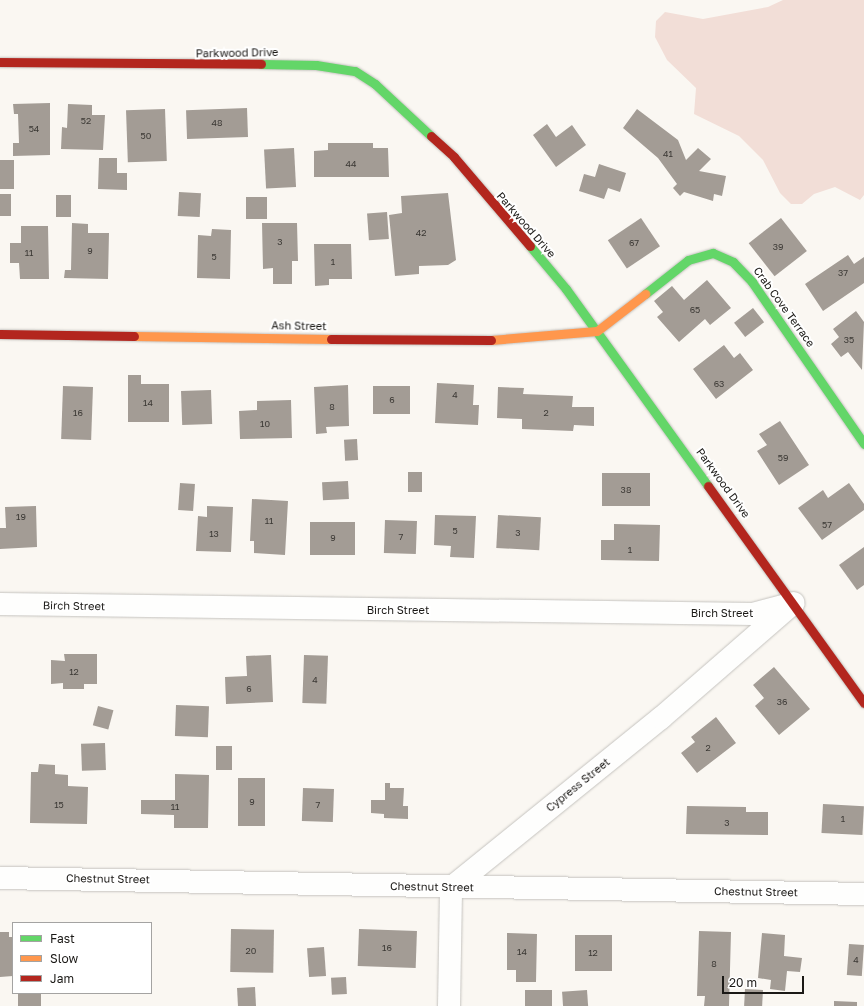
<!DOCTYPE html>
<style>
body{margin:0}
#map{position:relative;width:864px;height:1006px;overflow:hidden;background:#faf7f2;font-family:"Golos Text",sans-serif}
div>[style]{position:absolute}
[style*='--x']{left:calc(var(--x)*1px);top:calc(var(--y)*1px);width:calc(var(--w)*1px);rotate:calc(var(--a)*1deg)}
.green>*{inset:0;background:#f2ded7}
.building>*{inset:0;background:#a39c95;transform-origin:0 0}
.roads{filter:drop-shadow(0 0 1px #c5c3bf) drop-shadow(0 0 1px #c5c3bf)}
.street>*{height:22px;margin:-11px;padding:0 11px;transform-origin:11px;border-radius:11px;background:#fefefd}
.fast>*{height:9px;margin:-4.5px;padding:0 4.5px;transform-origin:4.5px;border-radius:4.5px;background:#63d668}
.slow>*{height:9px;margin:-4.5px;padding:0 4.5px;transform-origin:4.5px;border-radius:4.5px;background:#ff974d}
.jam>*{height:9px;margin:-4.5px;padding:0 4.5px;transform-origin:4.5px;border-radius:4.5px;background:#b3261e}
span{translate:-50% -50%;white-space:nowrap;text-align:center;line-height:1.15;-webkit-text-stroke:4px #fff;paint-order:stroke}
.number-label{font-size:9px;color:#3d3a36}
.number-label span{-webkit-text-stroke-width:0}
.street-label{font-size:11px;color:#1b1916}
.legend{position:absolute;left:12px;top:922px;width:140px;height:72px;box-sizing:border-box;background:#fff;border:1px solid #a4a3a2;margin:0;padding:5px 7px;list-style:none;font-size:12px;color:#1b1916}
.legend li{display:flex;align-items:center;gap:8px;height:20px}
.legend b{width:20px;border:1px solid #a4a3a2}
.scale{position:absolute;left:722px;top:976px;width:82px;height:18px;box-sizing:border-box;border:2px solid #1b1916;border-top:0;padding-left:5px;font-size:12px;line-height:14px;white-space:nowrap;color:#1b1916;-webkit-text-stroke:3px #fff;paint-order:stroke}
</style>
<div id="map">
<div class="green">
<i style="clip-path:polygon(783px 0,864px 0,864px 195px,860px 200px,835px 187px,814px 194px,802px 204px,791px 204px,780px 193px,763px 160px,739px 136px,694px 114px,696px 88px,667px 60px,655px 37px,656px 21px,665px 12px,703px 19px,768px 7px)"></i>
</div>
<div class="building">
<i style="clip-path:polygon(50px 103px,50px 155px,13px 156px,13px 143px,19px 143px,18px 114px,14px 114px,13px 104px)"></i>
<i style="clip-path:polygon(68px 104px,92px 105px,92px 115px,105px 115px,103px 150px,61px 149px,62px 127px,67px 128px)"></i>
<i style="left:247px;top:108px;width:29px;height:61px;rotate:88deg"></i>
<i style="left:165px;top:109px;width:52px;height:39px;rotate:88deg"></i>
<i style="clip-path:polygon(637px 109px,678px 140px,686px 160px,698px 148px,711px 159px,699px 171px,726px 176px,722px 196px,714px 194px,713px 201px,684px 192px,680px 196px,673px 188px,677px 184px,658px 158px,623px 128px)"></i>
<i style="clip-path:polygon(547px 124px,556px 137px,572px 125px,586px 145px,556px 167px,533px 135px)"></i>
<i style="clip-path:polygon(328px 143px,373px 143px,373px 148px,388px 148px,389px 177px,314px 177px,314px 151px,328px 150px)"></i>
<i style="left:294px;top:148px;width:39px;height:30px;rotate:87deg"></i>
<i style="clip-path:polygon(99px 158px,117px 158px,117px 173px,127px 173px,127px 190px,98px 189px)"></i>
<i style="left:0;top:160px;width:14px;height:29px"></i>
<i style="clip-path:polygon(599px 164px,626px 173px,620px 192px,608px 188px,604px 199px,579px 191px,584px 174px,595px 177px)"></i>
<i style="left:179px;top:192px;width:22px;height:24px;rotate:3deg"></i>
<i style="clip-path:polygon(448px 193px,456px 260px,448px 265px,419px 266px,419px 274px,395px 276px,389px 215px,402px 213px,401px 196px)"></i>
<i style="left:0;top:194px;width:11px;height:22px"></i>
<i style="left:56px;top:195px;width:15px;height:22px"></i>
<i style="left:246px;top:197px;width:21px;height:22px"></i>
<i style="left:387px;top:212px;width:27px;height:20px;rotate:86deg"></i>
<i style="left:641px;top:218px;width:34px;height:40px;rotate:56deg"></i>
<i style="left:781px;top:218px;width:42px;height:41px;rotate:52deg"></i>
<i style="clip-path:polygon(72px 223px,88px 224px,88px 233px,109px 233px,108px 279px,64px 278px,65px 270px,71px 270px)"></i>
<i style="clip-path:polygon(262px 223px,297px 223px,298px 261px,292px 261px,292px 284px,273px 284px,273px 268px,263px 269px)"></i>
<i style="clip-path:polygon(21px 226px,48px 226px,49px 279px,20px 279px,19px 263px,10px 263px,10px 243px,21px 243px)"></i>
<i style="clip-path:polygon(212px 229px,231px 230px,230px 279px,197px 278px,198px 235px,211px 236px)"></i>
<i style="clip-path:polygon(314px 244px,351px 244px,352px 279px,329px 279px,329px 285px,315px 286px)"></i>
<i style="clip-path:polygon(848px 255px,854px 264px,864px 257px,864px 283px,823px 311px,805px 284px)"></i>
<i style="clip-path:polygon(707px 280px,731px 308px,710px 325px,705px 319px,679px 342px,657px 317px,663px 312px,654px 301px,672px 286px,684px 300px)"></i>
<i style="left:753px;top:308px;width:18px;height:24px;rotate:52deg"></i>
<i style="clip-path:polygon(856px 311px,864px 322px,862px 370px,848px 352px,841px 357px,831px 344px,839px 337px,833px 329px)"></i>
<i style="clip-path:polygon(724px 345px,734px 358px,740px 353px,753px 370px,716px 399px,693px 369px)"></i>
<i style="clip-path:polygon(128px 375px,141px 375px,141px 384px,169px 384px,169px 422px,128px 422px)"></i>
<i style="clip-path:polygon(437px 383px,474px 385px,473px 405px,479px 405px,478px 425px,435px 423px)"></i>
<i style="clip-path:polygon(348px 385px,349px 426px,326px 427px,327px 433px,316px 434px,314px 387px)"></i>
<i style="left:63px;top:386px;width:30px;height:53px;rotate:2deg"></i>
<i style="left:373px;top:386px;width:37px;height:28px"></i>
<i style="clip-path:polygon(498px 387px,524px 388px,523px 394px,573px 396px,572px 407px,594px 407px,594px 426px,574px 425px,573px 431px,522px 429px,522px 419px,497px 418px)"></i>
<i style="left:211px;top:390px;width:34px;height:30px;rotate:88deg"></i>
<i style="clip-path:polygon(291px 400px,292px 438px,240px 439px,239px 411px,257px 410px,257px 401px)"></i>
<i style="clip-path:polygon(780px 421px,809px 465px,779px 485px,757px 451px,767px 445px,759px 434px)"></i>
<i style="left:357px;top:439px;width:21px;height:13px;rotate:87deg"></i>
<i style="left:408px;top:472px;width:14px;height:20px"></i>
<i style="left:602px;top:473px;width:48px;height:33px"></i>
<i style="left:348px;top:481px;width:18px;height:26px;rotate:87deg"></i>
<i style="left:180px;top:483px;width:15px;height:27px;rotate:4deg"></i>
<i style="clip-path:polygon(849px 483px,864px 504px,864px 510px,822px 540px,798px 508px,823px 490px,828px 498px)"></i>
<i style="clip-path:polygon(252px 499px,288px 501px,285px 555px,254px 553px,254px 541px,250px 541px)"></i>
<i style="clip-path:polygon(36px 506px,37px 547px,0 549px,0 528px,6px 528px,5px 507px)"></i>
<i style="clip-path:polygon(207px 506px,233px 507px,231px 552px,196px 551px,198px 516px,207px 517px)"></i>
<i style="clip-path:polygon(435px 515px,476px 516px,474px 558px,450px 557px,451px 546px,434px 545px)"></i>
<i style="left:498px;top:515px;width:43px;height:33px;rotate:3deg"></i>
<i style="left:385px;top:520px;width:32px;height:33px;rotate:2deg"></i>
<i style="left:310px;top:522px;width:45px;height:33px"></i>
<i style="clip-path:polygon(614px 524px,660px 525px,659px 561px,601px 560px,601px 540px,614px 540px)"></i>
<i style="clip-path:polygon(864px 547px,864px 585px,857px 590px,839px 565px)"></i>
<i style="clip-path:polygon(64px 654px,97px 654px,97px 684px,84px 684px,84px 689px,63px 689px,63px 683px,51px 684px,51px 660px,65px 661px)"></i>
<i style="clip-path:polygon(271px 655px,273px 702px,226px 704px,225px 677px,247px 676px,246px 656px)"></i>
<i style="left:304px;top:655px;width:24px;height:48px;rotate:2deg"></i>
<i style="clip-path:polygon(774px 667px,810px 709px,779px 735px,755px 706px,764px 698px,753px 685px)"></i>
<i style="left:176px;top:705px;width:33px;height:31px;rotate:2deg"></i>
<i style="left:98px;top:706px;width:16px;height:20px;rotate:15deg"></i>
<i style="clip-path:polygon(716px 717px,736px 743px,697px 773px,681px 753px,695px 742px,691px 737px)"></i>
<i style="left:105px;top:743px;width:27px;height:24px;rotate:88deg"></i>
<i style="left:216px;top:746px;width:16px;height:24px"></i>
<i style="clip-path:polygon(39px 764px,55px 765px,55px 774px,68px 775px,68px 786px,88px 787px,87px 824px,30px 823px,31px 772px,38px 772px)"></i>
<i style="clip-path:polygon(175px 774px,209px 775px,208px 828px,174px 828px,174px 815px,141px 814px,141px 800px,175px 800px)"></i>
<i style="left:238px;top:778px;width:27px;height:48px"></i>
<i style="clip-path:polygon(385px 783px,390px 783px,390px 788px,404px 788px,403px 806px,408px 806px,408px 819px,384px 818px,384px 814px,371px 813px,371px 800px,385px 800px)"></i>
<i style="left:303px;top:788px;width:31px;height:33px;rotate:2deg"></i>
<i style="left:823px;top:804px;width:41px;height:29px;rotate:3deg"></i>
<i style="clip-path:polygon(687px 806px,746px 807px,746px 812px,768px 812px,768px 835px,686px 834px)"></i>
<i style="left:231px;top:929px;width:43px;height:43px;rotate:1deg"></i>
<i style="left:359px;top:929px;width:58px;height:37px;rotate:2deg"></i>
<i style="clip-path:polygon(699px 931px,731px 932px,729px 1006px,704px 1006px,705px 996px,697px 996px)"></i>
<i style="clip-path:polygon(0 932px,9px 932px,9px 937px,13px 937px,13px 976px,0 977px)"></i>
<i style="clip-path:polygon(507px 933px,537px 934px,536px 982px,516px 982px,516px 970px,507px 970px)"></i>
<i style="clip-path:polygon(762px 933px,785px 935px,784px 956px,802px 958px,800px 972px,787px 971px,785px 991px,770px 989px,771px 980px,758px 978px)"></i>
<i style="left:575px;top:935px;width:37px;height:36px"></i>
<i style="left:849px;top:944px;width:15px;height:31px;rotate:4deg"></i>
<i style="left:324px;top:947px;width:29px;height:17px;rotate:86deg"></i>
<i style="left:346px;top:977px;width:17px;height:15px;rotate:87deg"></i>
<i style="left:255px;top:987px;width:19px;height:18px;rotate:87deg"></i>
<i style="left:745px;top:989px;width:18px;height:17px;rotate:3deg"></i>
<i style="left:525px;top:990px;width:27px;height:16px"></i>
<i style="left:587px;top:990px;width:16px;height:25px;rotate:86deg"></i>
<i style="left:18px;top:993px;width:23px;height:13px"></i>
<i style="clip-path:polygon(834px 1001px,857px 1002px,857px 1006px,834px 1006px)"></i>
</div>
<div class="roads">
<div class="street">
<i style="--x:0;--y:604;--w:753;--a:0.76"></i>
<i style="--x:753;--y:614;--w:42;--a:-15"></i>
<i style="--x:0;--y:878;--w:864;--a:1.06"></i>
<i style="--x:449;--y:1006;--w:118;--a:-89"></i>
<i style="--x:451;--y:888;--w:270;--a:-39"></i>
<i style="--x:661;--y:718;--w:171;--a:-41"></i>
</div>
<div class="fast">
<i style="--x:261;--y:64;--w:55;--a:1"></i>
<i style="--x:316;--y:65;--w:39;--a:9"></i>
<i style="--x:355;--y:71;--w:24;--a:33"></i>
<i style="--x:375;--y:84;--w:76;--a:42.9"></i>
<i style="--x:530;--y:246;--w:56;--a:50.1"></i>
<i style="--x:566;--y:289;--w:243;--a:54.2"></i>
<i style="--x:645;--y:294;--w:55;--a:-38.3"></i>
<i style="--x:688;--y:260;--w:26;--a:-16"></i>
<i style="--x:713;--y:253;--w:22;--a:24"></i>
<i style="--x:733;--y:262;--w:28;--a:46"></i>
<i style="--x:752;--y:282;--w:197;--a:55.3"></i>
</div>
<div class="slow">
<i style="--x:134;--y:336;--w:197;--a:0.9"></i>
<i style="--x:491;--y:340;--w:106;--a:-4.9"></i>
<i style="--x:597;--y:331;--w:61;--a:-37.6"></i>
</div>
<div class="jam">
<i style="--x:0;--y:62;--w:261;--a:0.4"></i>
<i style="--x:431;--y:136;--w:31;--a:42"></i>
<i style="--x:454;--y:157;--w:117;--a:49.5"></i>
<i style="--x:0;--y:334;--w:134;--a:0.9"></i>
<i style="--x:331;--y:339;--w:160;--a:0.4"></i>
<i style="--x:708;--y:486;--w:267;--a:54.3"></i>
</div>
</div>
<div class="number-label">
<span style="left:86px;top:121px">52</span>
<span style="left:217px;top:123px">48</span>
<span style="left:34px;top:129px">54</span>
<span style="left:146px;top:136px">50</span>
<span style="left:668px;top:154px">41</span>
<span style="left:351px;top:164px">44</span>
<span style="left:421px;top:233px">42</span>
<span style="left:280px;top:242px">3</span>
<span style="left:634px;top:243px">67</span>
<span style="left:778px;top:247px">39</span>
<span style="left:90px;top:251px">9</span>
<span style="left:29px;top:253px">11</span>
<span style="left:214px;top:257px">5</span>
<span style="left:333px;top:262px">1</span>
<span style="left:843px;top:273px">37</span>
<span style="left:695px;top:310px">65</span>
<span style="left:849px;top:340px">35</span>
<span style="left:719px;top:384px">63</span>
<span style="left:455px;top:395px">4</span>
<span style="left:392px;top:400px">6</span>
<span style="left:148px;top:403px">14</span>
<span style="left:332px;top:407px">8</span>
<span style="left:78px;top:413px">16</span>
<span style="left:546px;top:413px">2</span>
<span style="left:265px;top:424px">10</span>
<span style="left:783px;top:458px">59</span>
<span style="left:626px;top:490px">38</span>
<span style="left:21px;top:517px">19</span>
<span style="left:269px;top:521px">11</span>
<span style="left:827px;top:525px">57</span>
<span style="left:455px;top:531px">5</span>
<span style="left:518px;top:533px">3</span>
<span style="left:214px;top:534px">13</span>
<span style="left:401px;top:537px">7</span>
<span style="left:333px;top:538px">9</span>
<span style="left:630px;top:550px">1</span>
<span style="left:74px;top:672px">12</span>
<span style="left:315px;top:680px">4</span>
<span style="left:249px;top:689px">6</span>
<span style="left:782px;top:702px">36</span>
<span style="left:708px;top:748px">2</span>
<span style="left:252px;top:802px">9</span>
<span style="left:59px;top:805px">15</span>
<span style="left:318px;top:805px">7</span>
<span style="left:175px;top:807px">11</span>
<span style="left:843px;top:819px">1</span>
<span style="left:727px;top:823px">3</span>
<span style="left:387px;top:948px">16</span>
<span style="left:251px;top:951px">20</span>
<span style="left:522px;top:952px">14</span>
<span style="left:593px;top:953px">12</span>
<span style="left:856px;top:960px">4</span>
<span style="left:714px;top:964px">8</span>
</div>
<div class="street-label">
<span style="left:237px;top:53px;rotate:-1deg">Parkwood Drive</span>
<span style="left:526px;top:225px;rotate:49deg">Parkwood Drive</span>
<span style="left:784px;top:307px;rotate:54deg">Crab Cove Terrace</span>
<span style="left:299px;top:326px;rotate:1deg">Ash Street</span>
<span style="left:723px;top:483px;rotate:54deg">Parkwood Drive</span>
<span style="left:74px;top:606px;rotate:1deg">Birch Street</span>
<span style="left:398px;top:610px">Birch Street</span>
<span style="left:722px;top:613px">Birch Street</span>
<span style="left:578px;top:785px;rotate:-39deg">Cypress Street</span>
<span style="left:108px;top:879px;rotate:1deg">Chestnut Street</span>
<span style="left:432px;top:887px;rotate:1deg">Chestnut Street</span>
<span style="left:756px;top:892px;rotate:1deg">Chestnut Street</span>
</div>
<ul class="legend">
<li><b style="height:5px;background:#63d668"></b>Fast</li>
<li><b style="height:5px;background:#ff974d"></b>Slow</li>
<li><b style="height:5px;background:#b3261e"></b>Jam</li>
</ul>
<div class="scale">20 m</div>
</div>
